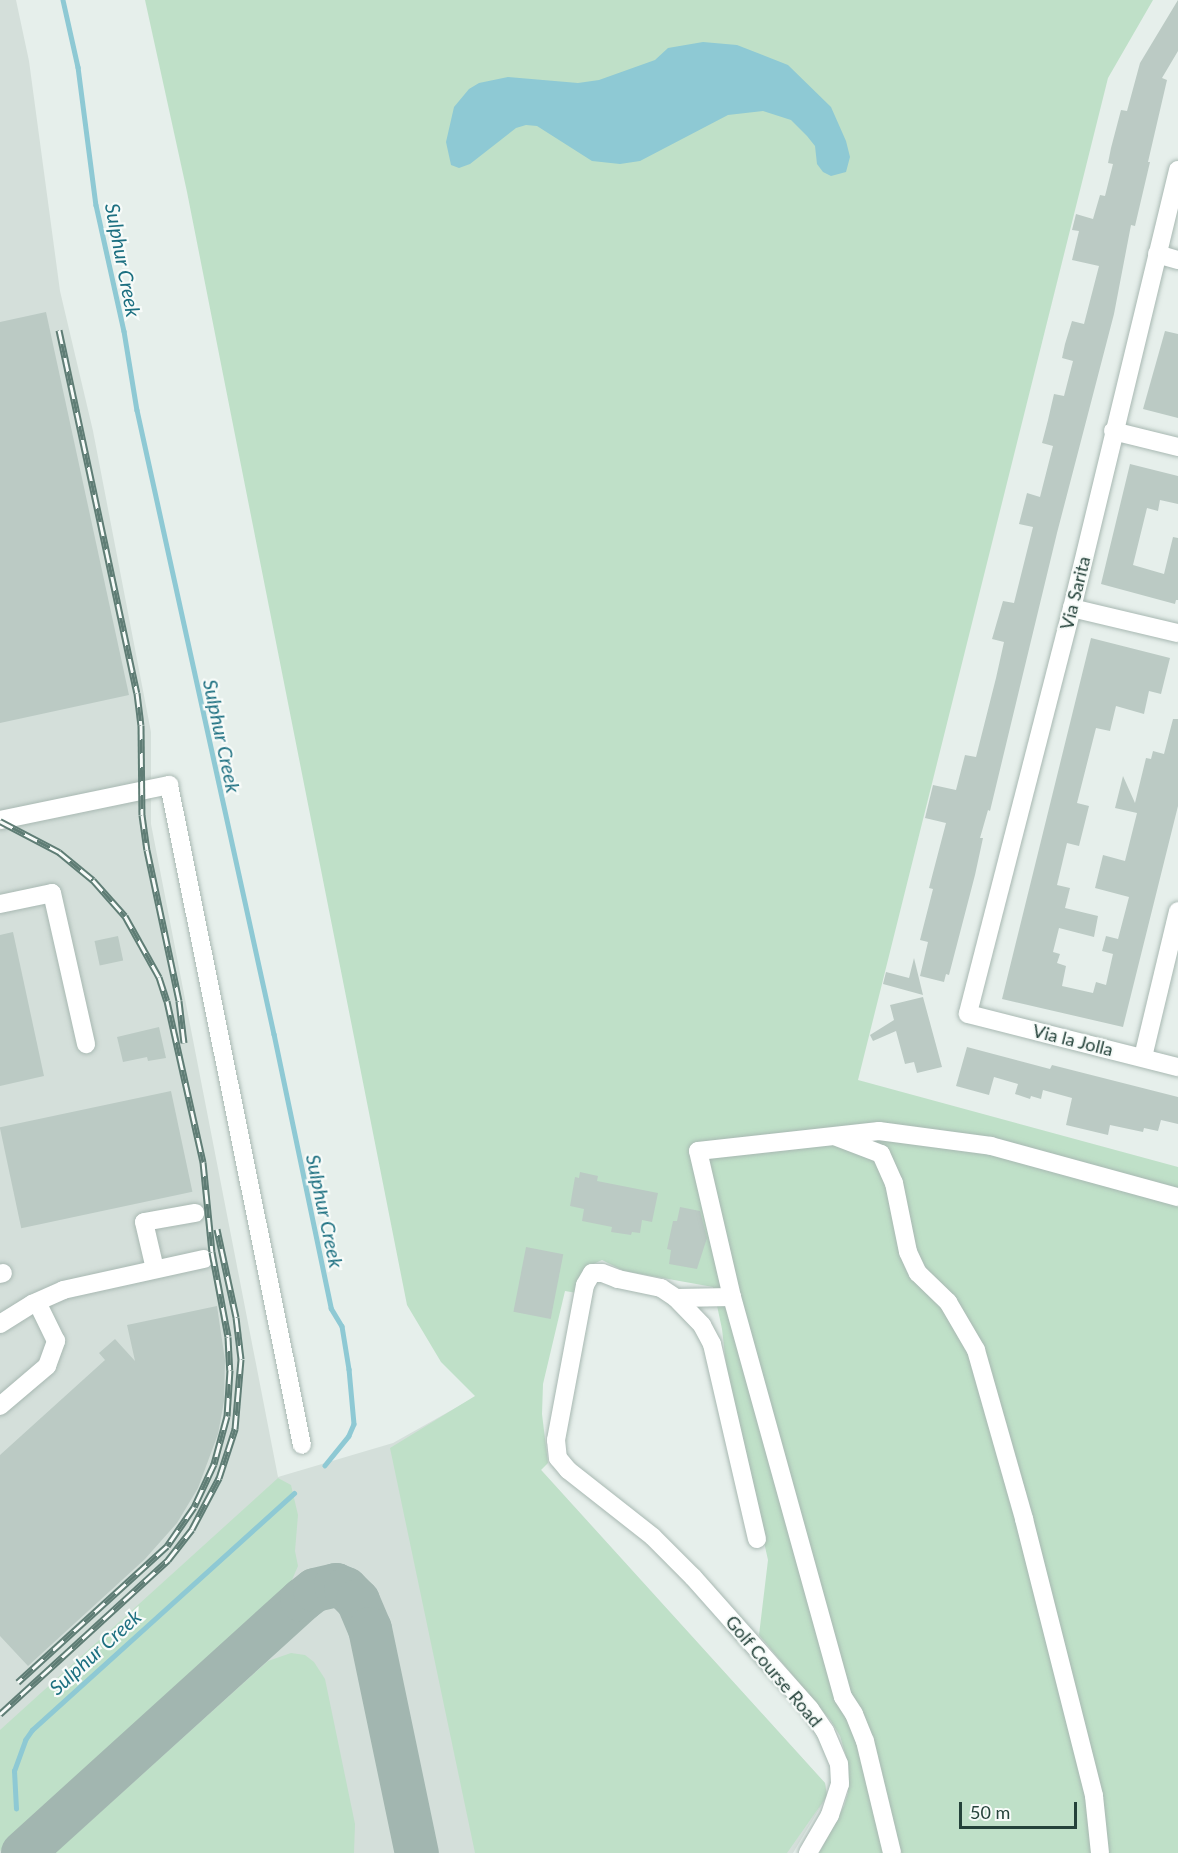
<!DOCTYPE html>
<style>
body{margin:0}
#map{position:relative;width:1178px;height:1853px;overflow:hidden;background:#e6efeb;font-family:Lato,sans-serif}
div>[style]{position:absolute}
[style*='--x']{left:calc(var(--x)*1px);top:calc(var(--y)*1px);width:calc(var(--w)*1px);rotate:calc(var(--a)*1deg)}
.built>*{inset:0;background:#d4dfda}
.green>*{inset:0;background:#bfe0c8}
.water>*{inset:0;background:#8ec9d4}
.stream>*{height:4.5px;margin:-2.25px;padding:0 2.25px;transform-origin:2.25px;border-radius:2.25px;background:#8ec9d4}
.taxiway>*{height:44px;margin:-22px;padding:0 22px;transform-origin:22px;border-radius:22px;background:#a2b6b0}
.building>*{inset:0;background:#bbcac4;transform-origin:0 0}
.roads{filter:drop-shadow(0 0 2px #a8b8b2) drop-shadow(0 0 2px #a8b8b2)}
.minor>*{height:18px;margin:-9px;padding:0 9px;transform-origin:9px;border-radius:9px;background:#fff}
.rail>*{height:7px;margin-top:-3.5px;transform-origin:0;background:repeating-linear-gradient(90deg,#f7fbf9 0 14px,#5f7d75 0 28px);box-sizing:border-box;border-block:2px solid #5f7d75}
span{translate:-50% -50%;white-space:nowrap;text-align:center;line-height:1.15;-webkit-text-stroke:4.5px #f7fbf9;paint-order:stroke}
.street-label{font-size:18px;color:#24423a}
.water-label{font-size:20px;color:#1c6f80;font-style:italic}
.scale{position:absolute;left:959px;top:1802px;width:118px;height:27px;box-sizing:border-box;border:3px solid #24423a;border-top:0;padding-left:8px;font-size:18px;line-height:21px;white-space:nowrap;color:#24423a;-webkit-text-stroke:4px #f7fbf9;paint-order:stroke}
</style>
<div id="map">
<div class="built">
<i style="clip-path:polygon(0 0,16px 0,29px 61px,60px 291px,93px 431px,151px 732px,151px 824px,278px 1477px,393px 1443px,475px 1397px,825px 1783px,827px 1796px,793px 1853px,0 1853px)"></i>
</div>
<div class="green">
<i style="clip-path:polygon(145px 0,1153px 0,1108px 78px,858px 1080px,1178px 1167px,1178px 1853px,819px 1853px,844px 1806px,848px 1793px,849px 1766px,840px 1736px,831px 1721px,759px 1635px,768px 1560px,728px 1382px,722px 1329px,713px 1287px,624px 1271px,602px 1260px,587px 1267px,577px 1293px,565px 1291px,543px 1384px,542px 1414px,548px 1463px,541px 1470px,825px 1783px,827px 1796px,787px 1853px,475px 1853px,390px 1448px,475px 1396px,441px 1362px,407px 1305px,187px 192px)"></i>
<i style="clip-path:polygon(278px 1478px,291px 1485px,298px 1515px,295px 1551px,298px 1566px,286px 1594px,0 1851px,0 1730px)"></i>
<i style="clip-path:polygon(291px 1653px,305px 1655px,314px 1662px,325px 1679px,355px 1824px,354px 1853px,55px 1853px,268px 1661px)"></i>
</div>
<div class="water">
<i style="clip-path:polygon(703px 42px,737px 45px,788px 65px,831px 107px,846px 141px,850px 157px,846px 172px,831px 176px,823px 172px,817px 164px,815px 146px,807px 136px,791px 120px,763px 111px,728px 115px,640px 161px,620px 164px,592px 161px,537px 126px,526px 125px,516px 128px,470px 164px,459px 168px,451px 165px,446px 142px,454px 107px,469px 89px,479px 83px,508px 77px,578px 83px,599px 80px,655px 60px,668px 48px)"></i>
</div>
<div class="stream">
<i style="--x:63;--y:0;--w:69;--a:77.4"></i>
<i style="--x:78;--y:67;--w:139;--a:82.6"></i>
<i style="--x:96;--y:205;--w:129;--a:77.5"></i>
<i style="--x:124;--y:331;--w:80;--a:80.7"></i>
<i style="--x:137;--y:410;--w:639;--a:77.62"></i>
<i style="--x:274;--y:1034;--w:280;--a:78.2"></i>
<i style="--x:331;--y:1308;--w:21;--a:59"></i>
<i style="--x:342;--y:1326;--w:44;--a:80.8"></i>
<i style="--x:349;--y:1369;--w:55;--a:84.8"></i>
<i style="--x:354;--y:1424;--w:13;--a:113"></i>
<i style="--x:349;--y:1436;--w:38;--a:129"></i>
<i style="--x:16;--y:1809;--w:38;--a:-93"></i>
<i style="--x:14;--y:1771;--w:33;--a:-70"></i>
<i style="--x:25;--y:1740;--w:12;--a:-55"></i>
<i style="--x:32;--y:1730;--w:353;--a:-42.1"></i>
</div>
<div class="taxiway">
<i style="--x:23;--y:1853;--w:377;--a:-42.2"></i>
<i style="--x:302;--y:1600;--w:16;--a:-38"></i>
<i style="--x:315;--y:1590;--w:22;--a:-13"></i>
<i style="--x:336;--y:1585;--w:11;--a:22"></i>
<i style="--x:346;--y:1589;--w:17;--a:45"></i>
<i style="--x:358;--y:1601;--w:30;--a:67"></i>
<i style="--x:370;--y:1629;--w:229;--a:78.2"></i>
</div>
<div class="building">
<i style="clip-path:polygon(1178px 0,1178px 51px,1162px 78px,1167px 80px,1148px 162px,1150px 162px,1135px 226px,1131px 225px,1114px 314px,1057px 533px,990px 811px,988px 810px,980px 838px,983px 838px,975px 875px,949px 975px,946px 974px,944px 982px,920px 976px,928px 942px,920px 940px,933px 889px,929px 888px,946px 823px,925px 818px,933px 785px,956px 790px,965px 755px,976px 757px,996px 678px,1004px 642px,992px 639px,1003px 601px,1014px 603px,1033px 527px,1019px 524px,1027px 493px,1040px 497px,1053px 446px,1042px 443px,1048px 420px,1054px 394px,1064px 396px,1073px 361px,1062px 358px,1065px 344px,1072px 321px,1084px 324px,1099px 266px,1072px 260px,1079px 231px,1072px 230px,1076px 214px,1093px 219px,1100px 195px,1105px 196px,1113px 164px,1108px 163px,1111px 148px,1121px 110px,1127px 111px,1140px 63px)"></i>
<i style="clip-path:polygon(46px 312px,129px 695px,0 723px,0 322px)"></i>
<i style="clip-path:polygon(1165px 331px,1178px 334px,1178px 418px,1143px 409px)"></i>
<i style="clip-path:polygon(1130px 464px,1178px 476px,1178px 504px,1160px 500px,1158px 511px,1147px 508px,1133px 565px,1164px 574px,1173px 537px,1178px 538px,1178px 600px,1176px 600px,1175px 604px,1101px 584px)"></i>
<i style="clip-path:polygon(1091px 638px,1170px 658px,1161px 694px,1149px 691px,1144px 714px,1116px 706px,1110px 731px,1096px 728px,1077px 803px,1089px 806px,1079px 846px,1067px 843px,1057px 885px,1070px 888px,1065px 908px,1098px 916px,1094px 937px,1059px 928px,1053px 952px,1060px 954px,1057px 963px,1066px 966px,1062px 986px,1093px 993px,1096px 982px,1106px 985px,1113px 954px,1102px 951px,1106px 936px,1118px 939px,1129px 897px,1095px 888px,1103px 855px,1125px 861px,1137px 813px,1115px 808px,1123px 776px,1135px 803px,1146px 758px,1151px 759px,1153px 751px,1164px 754px,1173px 719px,1178px 719px,1178px 806px,1123px 1027px,1002px 999px)"></i>
<i style="clip-path:polygon(13px 932px,44px 1076px,0 1086px,0 935px)"></i>
<i style="left:118px;top:936px;width:25px;height:24px;rotate:78deg"></i>
<i style="clip-path:polygon(914px 958px,923px 995px,883px 984px,886px 972px,909px 978px)"></i>
<i style="clip-path:polygon(923px 997px,942px 1067px,917px 1073px,914px 1062px,905px 1064px,896px 1031px,873px 1041px,870px 1035px,894px 1020px,890px 1005px)"></i>
<i style="clip-path:polygon(159px 1027px,166px 1058px,148px 1061px,147px 1057px,123px 1062px,117px 1037px)"></i>
<i style="clip-path:polygon(967px 1047px,1050px 1069px,1052px 1065px,1178px 1097px,1178px 1124px,1161px 1120px,1158px 1131px,1144px 1128px,1143px 1132px,1110px 1125px,1108px 1135px,1066px 1125px,1072px 1098px,1043px 1090px,1041px 1099px,1031px 1096px,1030px 1099px,1015px 1094px,1018px 1084px,994px 1077px,989px 1095px,956px 1086px)"></i>
<i style="left:171px;top:1091px;width:103px;height:175px;rotate:78deg"></i>
<i style="clip-path:polygon(580px 1172px,598px 1176px,597px 1181px,658px 1193px,652px 1222px,642px 1220px,640px 1233px,632px 1232px,631px 1235px,611px 1232px,612px 1227px,582px 1221px,584px 1209px,570px 1206px,575px 1177px,579px 1178px)"></i>
<i style="clip-path:polygon(680px 1207px,700px 1211px,707px 1238px,697px 1269px,669px 1264px,671px 1250px,667px 1249px,673px 1221px,677px 1221px)"></i>
<i style="left:526px;top:1247px;width:38px;height:66px;rotate:11deg"></i>
<i style="clip-path:polygon(217px 1306px,225px 1360px,224px 1401px,218px 1434px,198px 1488px,177px 1523px,145px 1559px,28px 1666px,0 1636px,0 1455px,105px 1360px,99px 1353px,115px 1339px,135px 1361px,127px 1325px)"></i>
</div>
<div class="roads">
<div class="minor">
<i style="--x:1178;--y:170;--w:451;--a:103.6"></i>
<i style="--x:1072;--y:608;--w:419;--a:104.4"></i>
<i style="--x:968;--y:1014;--w:217;--a:14.2"></i>
<i style="--x:1157;--y:254;--w:22;--a:16"></i>
<i style="--x:1113;--y:431;--w:67;--a:13.8"></i>
<i style="--x:1072;--y:608;--w:109;--a:13.3"></i>
<i style="--x:0;--y:820;--w:173;--a:-11.7"></i>
<i style="--x:169;--y:785;--w:673;--a:78.61"></i>
<i style="--x:0;--y:904;--w:53;--a:-11.9"></i>
<i style="--x:52;--y:893;--w:155;--a:77.3"></i>
<i style="--x:1143;--y:1057;--w:150;--a:-76.5"></i>
<i style="--x:837;--y:1137;--w:47;--a:21.1"></i>
<i style="--x:881;--y:1154;--w:32;--a:66"></i>
<i style="--x:894;--y:1183;--w:70;--a:78.5"></i>
<i style="--x:908;--y:1252;--w:23;--a:65"></i>
<i style="--x:918;--y:1273;--w:42;--a:44"></i>
<i style="--x:948;--y:1302;--w:56;--a:59.7"></i>
<i style="--x:976;--y:1350;--w:176;--a:74.1"></i>
<i style="--x:1024;--y:1519;--w:286;--a:75.8"></i>
<i style="--x:1094;--y:1796;--w:57;--a:84"></i>
<i style="--x:155;--y:1269;--w:48;--a:-103.2"></i>
<i style="--x:144;--y:1222;--w:52;--a:-10"></i>
<i style="--x:0;--y:1274;--w:3;--a:-18"></i>
<i style="--x:732;--y:1297;--w:415;--a:74.5"></i>
<i style="--x:843;--y:1697;--w:20;--a:57"></i>
<i style="--x:854;--y:1714;--w:29;--a:68"></i>
<i style="--x:865;--y:1741;--w:115;--a:76.4"></i>
<i style="--x:676;--y:1298;--w:56;--a:-1"></i>
<i style="--x:732;--y:1297;--w:150;--a:-103.1"></i>
<i style="--x:698;--y:1151;--w:182;--a:-6.3"></i>
<i style="--x:879;--y:1131;--w:113;--a:7.6"></i>
<i style="--x:991;--y:1146;--w:194;--a:15.3"></i>
<i style="--x:0;--y:1324;--w:38;--a:-32"></i>
<i style="--x:32;--y:1304;--w:34;--a:-24"></i>
<i style="--x:63;--y:1290;--w:144;--a:-12.4"></i>
<i style="--x:0;--y:1406;--w:62;--a:-40.4"></i>
<i style="--x:47;--y:1366;--w:27;--a:-70"></i>
<i style="--x:56;--y:1341;--w:43;--a:-116"></i>
<i style="--x:757;--y:1539;--w:200;--a:-103"></i>
<i style="--x:712;--y:1344;--w:21;--a:-118"></i>
<i style="--x:702;--y:1325;--w:37;--a:-134"></i>
<i style="--x:676;--y:1298;--w:18;--a:-146"></i>
<i style="--x:661;--y:1288;--w:44;--a:-168.2"></i>
<i style="--x:618;--y:1279;--w:17;--a:-159"></i>
<i style="--x:602;--y:1273;--w:10;--a:180"></i>
<i style="--x:592;--y:1273;--w:14;--a:120"></i>
<i style="--x:585;--y:1285;--w:158;--a:100.6"></i>
<i style="--x:556;--y:1440;--w:18;--a:84"></i>
<i style="--x:558;--y:1458;--w:16;--a:50"></i>
<i style="--x:568;--y:1470;--w:108;--a:38.2"></i>
<i style="--x:653;--y:1537;--w:57;--a:45"></i>
<i style="--x:693;--y:1577;--w:176;--a:48.4"></i>
<i style="--x:810;--y:1709;--w:27;--a:56"></i>
<i style="--x:825;--y:1731;--w:36;--a:67"></i>
<i style="--x:839;--y:1764;--w:20;--a:87"></i>
<i style="--x:840;--y:1784;--w:33;--a:108"></i>
<i style="--x:830;--y:1815;--w:44;--a:120.1"></i>
</div>
</div>
<div class="rail">
<i style="--x:59;--y:330;--w:371;--a:77.9"></i>
<i style="--x:137;--y:693;--w:32;--a:83"></i>
<i style="--x:141;--y:725;--w:90;--a:89.4"></i>
<i style="--x:142;--y:815;--w:35;--a:82"></i>
<i style="--x:147;--y:850;--w:154;--a:78"></i>
<i style="--x:179;--y:1001;--w:42;--a:83.2"></i>
<i style="--x:0;--y:821;--w:67;--a:27.7"></i>
<i style="--x:59;--y:852;--w:44;--a:39.5"></i>
<i style="--x:93;--y:880;--w:48;--a:48.4"></i>
<i style="--x:125;--y:916;--w:70;--a:60.9"></i>
<i style="--x:159;--y:977;--w:25;--a:72"></i>
<i style="--x:167;--y:1001;--w:165;--a:77.4"></i>
<i style="--x:203;--y:1162;--w:90;--a:84.3"></i>
<i style="--x:212;--y:1252;--w:86;--a:79.3"></i>
<i style="--x:228;--y:1337;--w:33;--a:87"></i>
<i style="--x:230;--y:1370;--w:46;--a:93.7"></i>
<i style="--x:227;--y:1416;--w:50;--a:105.2"></i>
<i style="--x:214;--y:1464;--w:47;--a:114.9"></i>
<i style="--x:194;--y:1507;--w:47;--a:124.7"></i>
<i style="--x:167;--y:1546;--w:202;--a:137.6"></i>
<i style="--x:0;--y:1714;--w:228;--a:-42.5"></i>
<i style="--x:168;--y:1560;--w:39;--a:-52"></i>
<i style="--x:192;--y:1529;--w:58;--a:-62.1"></i>
<i style="--x:219;--y:1478;--w:52;--a:-71.9"></i>
<i style="--x:235;--y:1429;--w:70;--a:-85.1"></i>
<i style="--x:241;--y:1359;--w:42;--a:-96.8"></i>
<i style="--x:236;--y:1317;--w:90;--a:-102.2"></i>
</div>
<div class="street-label">
<span style="left:1075px;top:593px;rotate:-76deg">Via Sarita</span>
<span style="left:1073px;top:1040px;rotate:14deg">Via la Jolla</span>
<span style="left:774px;top:1671px;rotate:50deg">Golf Course Road</span>
</div>
<div class="water-label">
<span style="left:123px;top:260px;rotate:79deg">Sulphur Creek</span>
<span style="left:222px;top:736px;rotate:78deg">Sulphur Creek</span>
<span style="left:325px;top:1211px;rotate:78deg">Sulphur Creek</span>
<span style="left:95px;top:1652px;rotate:-42deg">Sulphur Creek</span>
</div>
<div class="scale">50 m</div>
</div>
